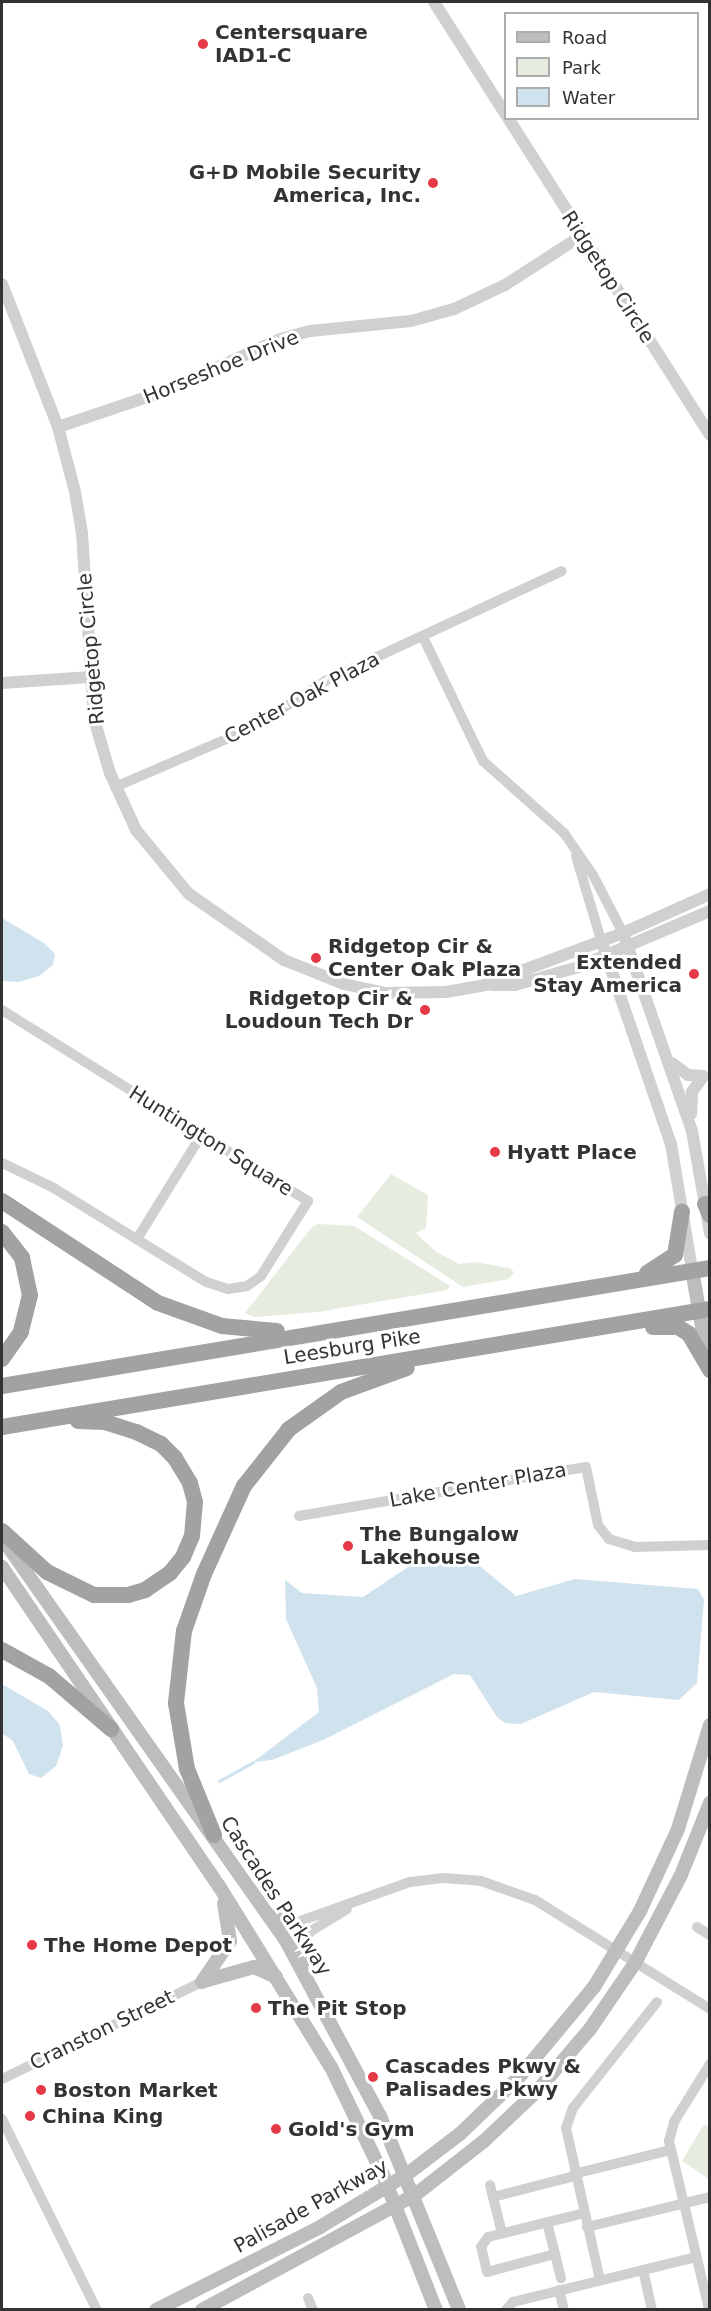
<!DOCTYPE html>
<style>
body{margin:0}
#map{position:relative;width:711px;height:2311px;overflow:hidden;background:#fff;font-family:"DejaVu Sans",sans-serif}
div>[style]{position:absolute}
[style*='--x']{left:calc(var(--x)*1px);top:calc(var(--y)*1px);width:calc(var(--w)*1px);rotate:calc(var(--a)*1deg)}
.green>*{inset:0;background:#e6ecdf}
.water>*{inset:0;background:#cfe2ee}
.stream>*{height:3px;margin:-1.5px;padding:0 1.5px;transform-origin:1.5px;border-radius:1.5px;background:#cfe2ee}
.minor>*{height:10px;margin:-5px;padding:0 5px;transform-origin:5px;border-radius:5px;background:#d0d0d0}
.tertiary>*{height:12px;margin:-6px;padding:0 6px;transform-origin:6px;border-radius:6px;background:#d0d0d0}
.secondary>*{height:14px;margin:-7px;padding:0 7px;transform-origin:7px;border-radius:7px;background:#bdbdbd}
.trunk>*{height:16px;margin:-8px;padding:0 8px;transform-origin:8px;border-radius:8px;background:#a2a2a2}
.dots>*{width:16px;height:16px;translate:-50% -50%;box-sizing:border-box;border:3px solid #fff;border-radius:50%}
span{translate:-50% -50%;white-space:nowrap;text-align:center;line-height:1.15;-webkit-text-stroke:6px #fff;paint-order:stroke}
.poi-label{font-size:20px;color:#333;font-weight:700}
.left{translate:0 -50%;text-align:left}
.right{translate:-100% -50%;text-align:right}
.street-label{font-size:20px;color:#333}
.frame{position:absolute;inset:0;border:3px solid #333;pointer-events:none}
.legend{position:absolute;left:504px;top:12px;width:195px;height:108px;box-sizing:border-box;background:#fff;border:2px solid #adadad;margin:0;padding:8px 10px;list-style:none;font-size:18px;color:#333}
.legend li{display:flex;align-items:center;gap:12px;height:30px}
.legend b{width:30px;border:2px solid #adadad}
</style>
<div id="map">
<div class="green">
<i style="clip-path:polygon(391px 1174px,428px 1195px,426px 1228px,416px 1233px,435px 1251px,459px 1264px,475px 1262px,509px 1268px,514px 1272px,509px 1279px,463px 1287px,357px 1217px)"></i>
<i style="clip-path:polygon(318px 1224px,354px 1226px,450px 1286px,447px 1290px,318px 1312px,254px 1317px,245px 1313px,312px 1227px)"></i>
<i style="clip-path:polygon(704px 2124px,709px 2127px,709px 2179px,682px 2161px)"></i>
</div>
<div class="water">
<i style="clip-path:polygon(2px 918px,44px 943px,55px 954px,53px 965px,39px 976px,19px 982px,2px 981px)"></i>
<i style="clip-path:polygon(451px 1558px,481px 1567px,516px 1596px,575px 1579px,698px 1589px,704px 1600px,697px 1683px,679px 1700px,594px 1692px,521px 1724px,505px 1723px,497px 1717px,470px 1675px,454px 1674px,323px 1740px,272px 1760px,253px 1762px,319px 1712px,317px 1688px,286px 1619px,285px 1580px,302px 1593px,363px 1597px,408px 1567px)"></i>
<i style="clip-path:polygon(2px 1684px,48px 1711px,60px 1725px,63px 1746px,56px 1766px,41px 1778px,29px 1774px,13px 1741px,2px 1733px)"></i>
</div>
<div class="stream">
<i style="--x:219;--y:1781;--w:39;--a:-29"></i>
</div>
<div class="minor">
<i style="--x:423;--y:637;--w:138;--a:64.2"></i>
<i style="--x:483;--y:761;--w:108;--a:41.6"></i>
<i style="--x:564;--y:833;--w:51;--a:55.4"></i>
<i style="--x:593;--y:875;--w:65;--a:62.7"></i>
<i style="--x:115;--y:787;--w:151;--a:-23.3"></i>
<i style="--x:254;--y:727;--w:85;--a:-32.9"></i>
<i style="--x:325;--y:681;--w:261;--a:-24.9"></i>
<i style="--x:576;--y:856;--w:88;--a:73.4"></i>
<i style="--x:2;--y:1010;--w:361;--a:32"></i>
<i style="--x:308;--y:1201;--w:89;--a:122.1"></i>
<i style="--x:261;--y:1276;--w:17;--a:144"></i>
<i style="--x:247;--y:1286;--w:19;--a:171"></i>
<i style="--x:228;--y:1289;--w:23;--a:-162"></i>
<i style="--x:206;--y:1282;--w:179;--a:-148.3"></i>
<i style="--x:54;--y:1188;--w:58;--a:-154.3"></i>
<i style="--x:137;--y:1239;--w:123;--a:-58.2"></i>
<i style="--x:299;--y:1516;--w:291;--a:-9.7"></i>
<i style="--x:586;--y:1467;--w:59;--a:78.3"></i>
<i style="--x:598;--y:1525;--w:18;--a:52"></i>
<i style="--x:609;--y:1539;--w:27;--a:17"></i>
<i style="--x:635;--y:1547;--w:75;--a:-1.5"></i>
<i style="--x:292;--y:1924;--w:125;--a:-19.6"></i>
<i style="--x:410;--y:1882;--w:32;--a:-7"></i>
<i style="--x:442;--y:1878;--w:39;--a:4"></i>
<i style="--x:481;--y:1881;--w:57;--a:19.4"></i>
<i style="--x:535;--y:1900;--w:206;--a:31.9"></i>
<i style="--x:697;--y:1927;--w:15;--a:32"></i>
<i style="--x:303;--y:1940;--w:12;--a:-48"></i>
<i style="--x:311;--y:1931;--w:42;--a:-31.4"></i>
<i style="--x:2;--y:2079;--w:222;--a:-25.9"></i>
<i style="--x:2;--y:2119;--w:213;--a:63.6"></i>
<i style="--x:574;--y:2174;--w:99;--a:-14"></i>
<i style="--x:490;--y:2185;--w:49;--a:76"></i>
<i style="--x:493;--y:2197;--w:85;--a:-14.4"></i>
<i style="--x:547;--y:2222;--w:58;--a:76"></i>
<i style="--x:587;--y:2227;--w:127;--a:-13.7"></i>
<i style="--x:555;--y:2254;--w:70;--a:165.2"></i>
<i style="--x:487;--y:2272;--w:26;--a:-103"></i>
<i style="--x:481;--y:2247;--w:12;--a:-55"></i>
<i style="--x:488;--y:2237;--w:99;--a:-14"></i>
<i style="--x:643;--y:2270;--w:41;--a:77.3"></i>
<i style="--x:600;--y:2280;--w:156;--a:-102.6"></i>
<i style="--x:566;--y:2128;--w:21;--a:-71"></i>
<i style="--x:573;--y:2108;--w:135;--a:-51.6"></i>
<i style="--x:559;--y:2290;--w:21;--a:76"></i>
<i style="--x:308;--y:2298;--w:13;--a:67"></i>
<i style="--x:709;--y:2309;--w:173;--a:-103.4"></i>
<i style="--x:669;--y:2141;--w:20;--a:-75"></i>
<i style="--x:674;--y:2122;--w:68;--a:-58.2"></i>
<i style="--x:506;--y:2310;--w:11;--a:-49"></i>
<i style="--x:513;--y:2302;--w:188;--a:-13.8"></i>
</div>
<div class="tertiary">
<i style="--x:434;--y:2;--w:134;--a:57.5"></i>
<i style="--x:508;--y:118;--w:376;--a:57.5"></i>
<i style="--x:2;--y:284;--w:154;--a:68.6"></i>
<i style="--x:58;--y:427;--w:67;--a:75.3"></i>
<i style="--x:75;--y:492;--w:42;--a:80.3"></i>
<i style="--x:82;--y:533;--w:186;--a:86.3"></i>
<i style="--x:94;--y:719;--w:56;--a:73.5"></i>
<i style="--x:110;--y:773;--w:63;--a:65.5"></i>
<i style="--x:136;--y:830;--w:83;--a:50.4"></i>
<i style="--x:189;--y:894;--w:116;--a:34.8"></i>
<i style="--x:284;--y:960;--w:65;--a:21.8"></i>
<i style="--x:344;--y:984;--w:42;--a:12.4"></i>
<i style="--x:385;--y:993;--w:61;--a:-0.9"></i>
<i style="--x:446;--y:992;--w:39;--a:-10"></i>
<i style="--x:484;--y:985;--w:148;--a:-20.5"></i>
<i style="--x:623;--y:933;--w:95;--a:-24.1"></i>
<i style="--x:58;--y:427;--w:113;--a:-18.6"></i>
<i style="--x:165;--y:391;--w:126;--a:-24.3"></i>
<i style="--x:280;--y:339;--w:31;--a:-15"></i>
<i style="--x:310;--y:331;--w:101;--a:-5.7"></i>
<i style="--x:411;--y:321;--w:45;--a:-15.6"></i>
<i style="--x:454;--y:309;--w:56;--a:-25.2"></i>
<i style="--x:505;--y:285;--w:90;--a:-32.8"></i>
<i style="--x:2;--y:683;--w:89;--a:-3.9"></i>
<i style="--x:623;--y:933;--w:210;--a:70.8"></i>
<i style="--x:692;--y:1131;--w:104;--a:80"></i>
<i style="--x:601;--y:940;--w:216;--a:71.1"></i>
<i style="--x:671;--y:1144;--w:128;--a:80.5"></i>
<i style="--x:491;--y:985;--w:24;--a:0"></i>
<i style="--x:515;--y:985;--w:66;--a:-15.9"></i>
<i style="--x:578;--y:967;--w:143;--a:-23"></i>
<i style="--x:672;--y:1063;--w:20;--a:37"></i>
<i style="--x:688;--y:1075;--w:15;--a:4"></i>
<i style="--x:691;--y:1114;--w:22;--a:-87"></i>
<i style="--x:692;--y:1092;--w:19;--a:-55"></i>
</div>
<div class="secondary">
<i style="--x:692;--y:1270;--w:92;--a:80"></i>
<i style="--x:2;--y:1538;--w:491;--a:54.8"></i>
<i style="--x:285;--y:1939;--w:201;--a:61.8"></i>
<i style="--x:380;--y:2116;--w:209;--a:67.8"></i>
<i style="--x:2;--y:1567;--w:386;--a:55.8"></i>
<i style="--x:219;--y:1886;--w:213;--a:58.3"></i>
<i style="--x:331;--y:2067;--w:120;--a:64.3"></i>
<i style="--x:383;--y:2175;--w:145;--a:68.6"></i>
<i style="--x:270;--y:1916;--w:23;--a:20"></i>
<i style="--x:302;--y:1964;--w:24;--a:-88"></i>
<i style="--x:204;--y:1981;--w:52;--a:-15.6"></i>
<i style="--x:254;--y:1967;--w:24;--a:24"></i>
<i style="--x:202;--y:1982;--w:50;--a:-55.7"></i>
<i style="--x:230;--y:1941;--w:38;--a:-99"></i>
<i style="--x:156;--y:2310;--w:184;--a:-26.8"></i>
<i style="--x:320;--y:2227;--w:100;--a:-31.2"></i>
<i style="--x:406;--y:2175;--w:69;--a:-37.4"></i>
<i style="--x:461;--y:2133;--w:82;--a:-44"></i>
<i style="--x:520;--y:2076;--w:116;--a:-50.3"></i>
<i style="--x:594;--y:1987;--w:89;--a:-58.8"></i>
<i style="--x:640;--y:1911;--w:90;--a:-65.1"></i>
<i style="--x:678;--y:1829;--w:109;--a:-72.9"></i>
<i style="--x:202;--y:2310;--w:242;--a:-28.4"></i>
<i style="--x:415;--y:2195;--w:88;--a:-38"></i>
<i style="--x:484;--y:2141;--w:73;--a:-43.3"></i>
<i style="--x:537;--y:2091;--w:82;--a:-49.5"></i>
<i style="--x:590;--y:2029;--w:80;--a:-55.7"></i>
<i style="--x:635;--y:1963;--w:99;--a:-62.4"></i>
<i style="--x:681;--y:1875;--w:78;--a:-68.1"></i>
</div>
<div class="trunk">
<i style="--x:2;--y:1201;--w:186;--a:33.2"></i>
<i style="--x:158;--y:1303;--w:68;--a:19.8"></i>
<i style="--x:222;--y:1326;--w:55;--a:5.2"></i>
<i style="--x:705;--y:1204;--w:12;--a:66"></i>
<i style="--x:2;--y:1232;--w:33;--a:52"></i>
<i style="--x:22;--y:1258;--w:38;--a:78"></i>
<i style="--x:30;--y:1295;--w:38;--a:104"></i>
<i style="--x:21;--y:1332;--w:33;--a:125"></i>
<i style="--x:647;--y:1273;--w:33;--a:-33"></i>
<i style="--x:675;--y:1255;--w:44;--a:-80.8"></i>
<i style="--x:653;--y:1327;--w:25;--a:0"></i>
<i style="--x:678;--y:1327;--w:13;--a:32"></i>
<i style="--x:689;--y:1334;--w:42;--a:59.7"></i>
<i style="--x:2;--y:1386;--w:718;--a:-9.46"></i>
<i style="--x:2;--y:1427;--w:718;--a:-9.46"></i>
<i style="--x:2;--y:1531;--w:61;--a:42.3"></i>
<i style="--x:47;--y:1572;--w:52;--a:26.1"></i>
<i style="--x:94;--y:1595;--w:34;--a:0"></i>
<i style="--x:128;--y:1595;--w:18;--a:-16"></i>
<i style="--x:145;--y:1590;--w:30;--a:-34"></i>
<i style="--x:170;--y:1573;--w:21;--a:-51"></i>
<i style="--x:183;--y:1557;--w:23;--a:-67"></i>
<i style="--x:192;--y:1536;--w:34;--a:-85"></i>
<i style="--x:195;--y:1502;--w:20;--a:-105"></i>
<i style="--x:190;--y:1483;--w:29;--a:-121"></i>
<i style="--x:175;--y:1458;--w:20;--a:-135"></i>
<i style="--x:161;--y:1444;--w:28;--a:-154"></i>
<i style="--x:136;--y:1432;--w:33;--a:-162"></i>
<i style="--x:105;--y:1422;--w:27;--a:-178"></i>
<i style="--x:2;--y:1650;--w:54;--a:29"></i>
<i style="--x:49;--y:1676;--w:82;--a:40.5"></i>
<i style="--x:214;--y:1835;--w:71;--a:-112.2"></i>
<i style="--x:187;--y:1769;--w:67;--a:-99.5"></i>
<i style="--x:176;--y:1703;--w:72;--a:-83.7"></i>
<i style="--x:184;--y:1631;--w:60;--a:-70.7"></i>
<i style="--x:204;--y:1574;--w:97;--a:-65.6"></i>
<i style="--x:244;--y:1486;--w:73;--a:-51.7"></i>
<i style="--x:289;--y:1429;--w:64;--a:-35.4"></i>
<i style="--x:341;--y:1392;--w:70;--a:-20"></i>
</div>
<div class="dots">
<i style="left:203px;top:44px;background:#e63946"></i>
<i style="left:433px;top:183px;background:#e63946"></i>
<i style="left:316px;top:958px;background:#e63946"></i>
<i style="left:694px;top:974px;background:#e63946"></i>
<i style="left:425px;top:1010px;background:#e63946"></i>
<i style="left:495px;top:1152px;background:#e63946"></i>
<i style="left:348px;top:1546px;background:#e63946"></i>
<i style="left:32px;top:1945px;background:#e63946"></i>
<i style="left:256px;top:2008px;background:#e63946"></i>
<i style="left:373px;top:2077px;background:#e63946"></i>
<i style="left:41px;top:2090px;background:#e63946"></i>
<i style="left:30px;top:2116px;background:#e63946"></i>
<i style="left:276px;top:2129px;background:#e63946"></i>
</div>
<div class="poi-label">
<span class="left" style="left:215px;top:44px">Centersquare<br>IAD1-C</span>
<span class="right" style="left:421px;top:184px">G+D Mobile Security<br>America, Inc.</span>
<span class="left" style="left:328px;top:958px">Ridgetop Cir &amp;<br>Center Oak Plaza</span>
<span class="right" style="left:682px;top:974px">Extended<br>Stay America</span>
<span class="right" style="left:413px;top:1010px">Ridgetop Cir &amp;<br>Loudoun Tech Dr</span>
<span class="left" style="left:507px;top:1152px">Hyatt Place</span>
<span class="left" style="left:360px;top:1546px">The Bungalow<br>Lakehouse</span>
<span class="left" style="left:44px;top:1945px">The Home Depot</span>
<span class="left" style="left:268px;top:2008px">The Pit Stop</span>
<span class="left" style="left:385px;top:2078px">Cascades Pkwy &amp;<br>Palisades Pkwy</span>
<span class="left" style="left:53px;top:2090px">Boston Market</span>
<span class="left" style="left:42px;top:2116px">China King</span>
<span class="left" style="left:288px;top:2129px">Gold's Gym</span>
</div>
<div class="street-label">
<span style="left:608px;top:277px;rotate:57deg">Ridgetop Circle</span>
<span style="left:221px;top:367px;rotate:-22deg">Horseshoe Drive</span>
<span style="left:91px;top:649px;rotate:-95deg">Ridgetop Circle</span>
<span style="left:302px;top:698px;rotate:-28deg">Center Oak Plaza</span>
<span style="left:211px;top:1141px;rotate:32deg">Huntington Square</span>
<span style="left:352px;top:1347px;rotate:-9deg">Leesburg Pike</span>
<span style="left:478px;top:1485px;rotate:-10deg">Lake Center Plaza</span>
<span style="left:276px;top:1896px;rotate:57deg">Cascades Parkway</span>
<span style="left:102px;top:2030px;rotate:-26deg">Cranston Street</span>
<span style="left:311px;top:2206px;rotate:-29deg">Palisade Parkway</span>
</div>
<div class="frame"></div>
<ul class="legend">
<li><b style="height:8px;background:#bdbdbd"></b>Road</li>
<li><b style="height:16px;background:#e6ecdf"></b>Park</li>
<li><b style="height:16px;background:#cfe2ee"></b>Water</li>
</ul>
</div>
